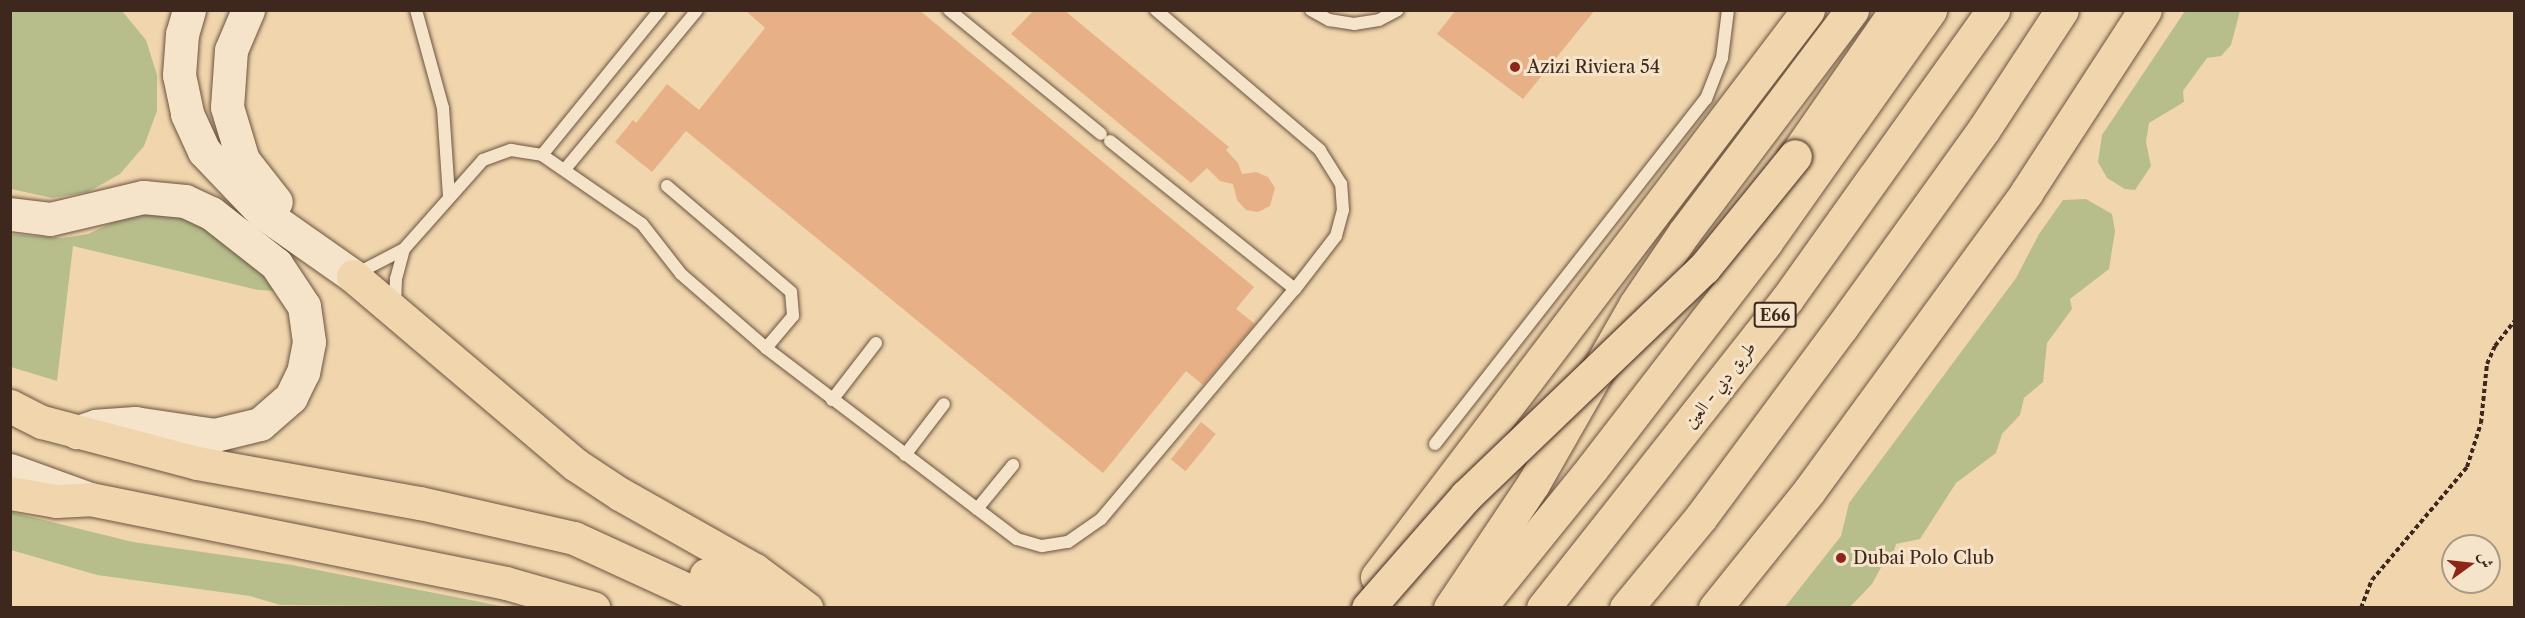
<!DOCTYPE html>
<meta charset="utf-8">
<style>
body{margin:0}
#map{position:relative;width:2525px;height:618px;overflow:hidden;background:#f1d6ad;font-family:"Libre Caslon Text",Amiri,serif}
div>[style]{position:absolute}
[style*='--x']{left:calc(var(--x)*1px);top:calc(var(--y)*1px);width:calc(var(--w)*1px);rotate:calc(var(--a)*1deg)}
.green>*{inset:0;background:#b7be8c}
.building>*{inset:0;background:#e8b086;transform-origin:0 0}
.path>*{height:4px;margin-top:-2px;transform-origin:0;background:repeating-linear-gradient(90deg,#3e281d 0 4.5px,transparent 0 7.5px)}
.roads{filter:drop-shadow(0 0 2px #6b5441) drop-shadow(0 0 2px #6b5441)}
.lane>*{height:12px;margin:-6px;padding:0 6px;transform-origin:6px;border-radius:6px;background:#f6e4ca}
.secondary>*{height:33px;margin:-16.5px;padding:0 16.5px;transform-origin:16.5px;border-radius:16.5px;background:#f6e4ca}
.primary>*{height:33px;margin:-16.5px;padding:0 16.5px;transform-origin:16.5px;border-radius:16.5px;background:#f1d6ad}
.highway>*{height:33px;margin:-16.5px;padding:0 16.5px;transform-origin:16.5px;border-radius:16.5px;background:#f1d6ad}
.bridges{filter:drop-shadow(0 0 2px #3e281d) drop-shadow(0 0 2px #3e281d)}
.highway-bridge>*{height:33px;margin:-16.5px;padding:0 16.5px;transform-origin:16.5px;border-radius:16.5px;background:#f1d6ad}
.dots>*{width:16px;height:16px;translate:-50% -50%;box-sizing:border-box;border:3px solid #f6e4ca;border-radius:50%}
span{translate:-50% -50%;white-space:nowrap;text-align:center;line-height:1.15;-webkit-text-stroke:6px #f6e4ca;paint-order:stroke}
.shield-label span{padding:2px 4px;background:#f6e4ca;border:2px solid;border-radius:4px;-webkit-text-stroke-width:0}
.shield-label{font-size:16px;color:#3e281d;font-weight:700}
.poi-label{font-size:18px;color:#3e281d}
.left{translate:0 -50%;text-align:left}
.street-label{font-size:18px;color:#3e281d}
.frame{position:absolute;inset:0;border:12px solid #3e281d;pointer-events:none}
.north{position:absolute;left:2441px;top:534px;width:60px;height:60px;box-sizing:border-box;background:#f6e4ca;border:2px solid #ac9985;border-radius:50%;rotate:75deg;font-size:16px;font-weight:700;line-height:24px;text-align:center;color:#3e281d}
.north::after{content:'';display:block;margin:auto;width:21px;height:27px;background:#8f2418;clip-path:polygon(50% 0,100% 100%,50% 72%,0 100%)}
</style>
<div id="map">
<div class="green">
<i style="clip-path:polygon(11px 10px,122px 11px,146px 40px,157px 75px,157px 111px,144px 146px,120px 174px,88px 192px,52px 198px,11px 189px)"></i>
<i style="clip-path:polygon(2185px 11px,2240px 11px,2231px 45px,2221px 56px,2207px 58px,2183px 91px,2184px 102px,2149px 123px,2146px 142px,2151px 166px,2135px 190px,2125px 189px,2107px 178px,2098px 162px,2102px 135px)"></i>
<i style="clip-path:polygon(2086px 199px,2112px 214px,2115px 231px,2109px 269px,2070px 299px,2072px 309px,2047px 343px,2043px 382px,2024px 398px,2020px 415px,2002px 434px,1996px 453px,1956px 483px,1920px 539px,1896px 544px,1892px 558px,1885px 560px,1872px 584px,1850px 607px,1785px 607px,1841px 536px,1849px 503px,2016px 278px,2039px 234px,2063px 200px)"></i>
<i style="clip-path:polygon(133px 213px,200px 215px,281px 291px,258px 290px,73px 246px,57px 381px,11px 367px,10px 234px,62px 238px,88px 234px)"></i>
<i style="clip-path:polygon(11px 512px,133px 542px,292px 565px,506px 607px,280px 605px,250px 596px,97px 575px,11px 550px)"></i>
</div>
<div class="building">
<i style="clip-path:polygon(745px 10px,919px 10px,1254px 287px,1236px 309px,1255px 324px,1203px 385px,1186px 371px,1103px 473px,686px 131px,652px 172px,615px 142px,633px 120px,636px 123px,667px 84px,699px 110px,765px 28px)"></i>
<i style="clip-path:polygon(1034px 10px,1064px 10px,1229px 147px,1226px 150px,1238px 163px,1242px 174px,1256px 172px,1268px 177px,1275px 188px,1270px 206px,1258px 212px,1246px 210px,1237px 200px,1233px 184px,1220px 181px,1207px 168px,1191px 183px,1011px 34px)"></i>
<i style="clip-path:polygon(1456px 10px,1595px 10px,1523px 99px,1437px 34px)"></i>
<i style="left:1201px;top:422px;width:19px;height:48px;rotate:39deg"></i>
</div>
<div class="path">
<i style="--x:2361;--y:608;--w:30;--a:-69"></i>
<i style="--x:2372;--y:580;--w:148;--a:-49.9"></i>
<i style="--x:2467;--y:467;--w:46;--a:-72.3"></i>
<i style="--x:2481;--y:423;--w:59;--a:-84.2"></i>
<i style="--x:2487;--y:364;--w:20;--a:-66"></i>
<i style="--x:2495;--y:346;--w:31;--a:-52"></i>
</div>
<div class="roads">
<div class="lane">
<i style="--x:416;--y:10;--w:102;--a:74.6"></i>
<i style="--x:443;--y:108;--w:87;--a:86.1"></i>
<i style="--x:949;--y:10;--w:196;--a:39.2"></i>
<i style="--x:1311;--y:10;--w:21;--a:29"></i>
<i style="--x:1329;--y:20;--w:25;--a:9"></i>
<i style="--x:1354;--y:24;--w:25;--a:-9"></i>
<i style="--x:1379;--y:20;--w:21;--a:-28"></i>
<i style="--x:1110;--y:141;--w:237;--a:38.7"></i>
<i style="--x:542;--y:155;--w:187;--a:-50.9"></i>
<i style="--x:566;--y:168;--w:205;--a:-50.3"></i>
<i style="--x:667;--y:186;--w:163;--a:40.5"></i>
<i style="--x:791;--y:292;--w:24;--a:85"></i>
<i style="--x:793;--y:316;--w:42;--a:130.2"></i>
<i style="--x:356;--y:274;--w:54;--a:-27.5"></i>
<i style="--x:404;--y:249;--w:119;--a:-48.4"></i>
<i style="--x:483;--y:160;--w:30;--a:-20"></i>
<i style="--x:511;--y:150;--w:31;--a:9"></i>
<i style="--x:542;--y:155;--w:121;--a:34.6"></i>
<i style="--x:642;--y:224;--w:63;--a:52"></i>
<i style="--x:681;--y:274;--w:113;--a:41"></i>
<i style="--x:766;--y:348;--w:315;--a:37.3"></i>
<i style="--x:1017;--y:539;--w:26;--a:16"></i>
<i style="--x:1042;--y:546;--w:26;--a:-9"></i>
<i style="--x:1068;--y:542;--w:40;--a:-34.9"></i>
<i style="--x:1101;--y:519;--w:301;--a:-49.9"></i>
<i style="--x:1295;--y:289;--w:67;--a:-52.3"></i>
<i style="--x:1336;--y:236;--w:27;--a:-75"></i>
<i style="--x:1343;--y:210;--w:26;--a:-94"></i>
<i style="--x:1341;--y:184;--w:40;--a:-122"></i>
<i style="--x:1320;--y:150;--w:216;--a:-139.5"></i>
<i style="--x:395;--y:306;--w:27;--a:-88"></i>
<i style="--x:396;--y:279;--w:31;--a:-75"></i>
<i style="--x:832;--y:400;--w:72;--a:-52.3"></i>
<i style="--x:1435;--y:444;--w:439;--a:-51.9"></i>
<i style="--x:1706;--y:99;--w:44;--a:-68.7"></i>
<i style="--x:1722;--y:58;--w:48;--a:-82.9"></i>
<i style="--x:905;--y:455;--w:64;--a:-52.6"></i>
<i style="--x:977;--y:509;--w:57;--a:-50.7"></i>
</div>
<div class="secondary">
<i style="--x:189;--y:10;--w:25;--a:106"></i>
<i style="--x:182;--y:34;--w:41;--a:94.2"></i>
<i style="--x:179;--y:75;--w:40;--a:78"></i>
<i style="--x:187;--y:114;--w:41;--a:65.3"></i>
<i style="--x:204;--y:151;--w:84;--a:46.4"></i>
<i style="--x:262;--y:212;--w:111;--a:35.1"></i>
<i style="--x:248;--y:10;--w:43;--a:113"></i>
<i style="--x:231;--y:50;--w:57;--a:94"></i>
<i style="--x:227;--y:107;--w:55;--a:73.2"></i>
<i style="--x:243;--y:160;--w:53;--a:51.8"></i>
<i style="--x:10;--y:214;--w:40;--a:7.1"></i>
<i style="--x:50;--y:219;--w:96;--a:-13.3"></i>
<i style="--x:143;--y:197;--w:42;--a:5.4"></i>
<i style="--x:185;--y:201;--w:29;--a:25"></i>
<i style="--x:211;--y:213;--w:83;--a:38.1"></i>
<i style="--x:276;--y:264;--w:50;--a:56.3"></i>
<i style="--x:304;--y:306;--w:36;--a:82"></i>
<i style="--x:309;--y:342;--w:31;--a:101"></i>
<i style="--x:303;--y:372;--w:28;--a:116"></i>
<i style="--x:291;--y:397;--w:41;--a:138.9"></i>
<i style="--x:260;--y:424;--w:46;--a:166.3"></i>
<i style="--x:215;--y:435;--w:81;--a:-171.5"></i>
<i style="--x:135;--y:423;--w:39;--a:176"></i>
<i style="--x:96;--y:426;--w:20;--a:162"></i>
<i style="--x:10;--y:470;--w:85;--a:19.9"></i>
</div>
<div class="primary">
<i style="--x:10;--y:406;--w:36;--a:27"></i>
</div>
<div class="highway">
<i style="--x:1795;--y:156;--w:178;--a:-55.3"></i>
<i style="--x:353;--y:276;--w:292;--a:40.3"></i>
<i style="--x:576;--y:465;--w:53;--a:33.4"></i>
<i style="--x:620;--y:494;--w:155;--a:29.4"></i>
<i style="--x:755;--y:570;--w:64;--a:36.7"></i>
<i style="--x:42;--y:422;--w:160;--a:14.8"></i>
<i style="--x:197;--y:463;--w:227;--a:10.2"></i>
<i style="--x:420;--y:503;--w:158;--a:12.8"></i>
<i style="--x:574;--y:538;--w:168;--a:24.6"></i>
<i style="--x:10;--y:493;--w:47;--a:9.9"></i>
<i style="--x:56;--y:501;--w:34;--a:-3"></i>
<i style="--x:90;--y:499;--w:424;--a:11.4"></i>
<i style="--x:506;--y:583;--w:91;--a:16"></i>
<i style="--x:706;--y:575;--w:73;--a:26.9"></i>
<i style="--x:1377;--y:577;--w:712;--a:-52.76"></i>
<i style="--x:1450;--y:608;--w:149;--a:-56.2"></i>
<i style="--x:1533;--y:484;--w:206;--a:-60.3"></i>
<i style="--x:1635;--y:305;--w:87;--a:-55.8"></i>
<i style="--x:1684;--y:233;--w:279;--a:-53"></i>
<i style="--x:1479;--y:608;--w:181;--a:-51"></i>
<i style="--x:1593;--y:467;--w:284;--a:-52.4"></i>
<i style="--x:1766;--y:242;--w:284;--a:-54.7"></i>
<i style="--x:1543;--y:608;--w:394;--a:-51.7"></i>
<i style="--x:1787;--y:299;--w:355;--a:-54.5"></i>
<i style="--x:1626;--y:608;--w:118;--a:-50.5"></i>
<i style="--x:1701;--y:517;--w:235;--a:-53.5"></i>
<i style="--x:1841;--y:328;--w:245;--a:-54.3"></i>
<i style="--x:1984;--y:129;--w:142;--a:-56.8"></i>
<i style="--x:1715;--y:608;--w:150;--a:-51.2"></i>
<i style="--x:1809;--y:491;--w:369;--a:-53.9"></i>
<i style="--x:2026;--y:193;--w:218;--a:-57"></i>
</div>
</div>
<div class="bridges">
<div class="highway-bridge">
<i style="--x:1368;--y:608;--w:149;--a:-48.8"></i>
<i style="--x:1466;--y:496;--w:330;--a:-43.8"></i>
<i style="--x:1704;--y:268;--w:144;--a:-50.9"></i>
</div>
</div>
<div class="dots">
<i style="left:1515px;top:67px;background:#8f2418"></i>
<i style="left:1841px;top:558px;background:#8f2418"></i>
</div>
<div class="shield-label">
<span style="left:1775px;top:315px">E66</span>
</div>
<div class="poi-label">
<span class="left" style="left:1527px;top:67px">Azizi Riviera 54</span>
<span class="left" style="left:1853px;top:558px">Dubai Polo Club</span>
</div>
<div class="street-label">
<span style="left:1720px;top:385px;rotate:-52deg">طريق دبي - العين</span>
</div>
<div class="frame"></div>
<div class="north">ش</div>
</div>
